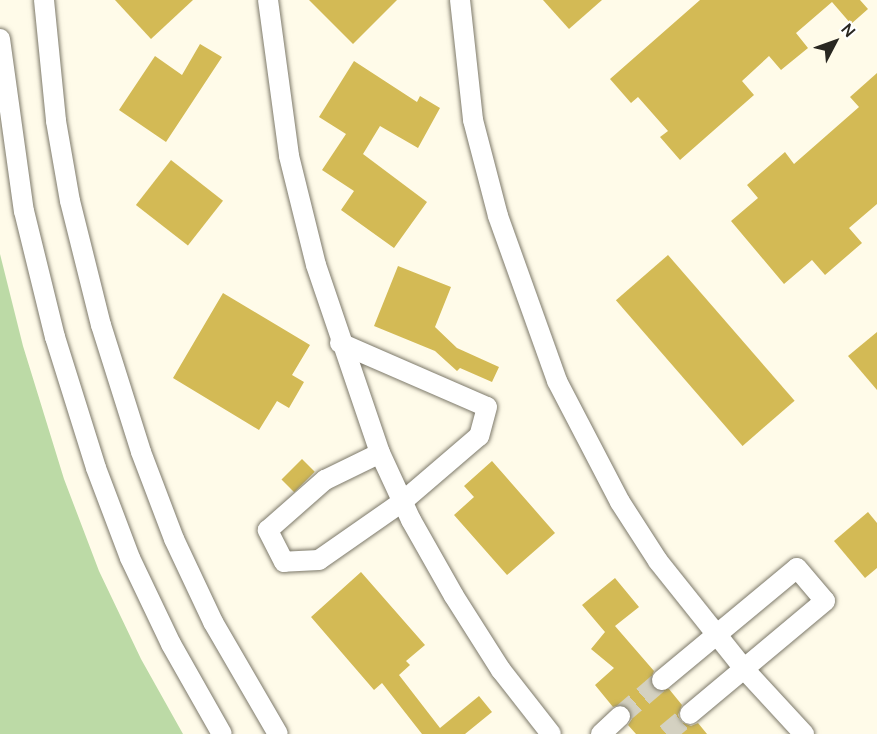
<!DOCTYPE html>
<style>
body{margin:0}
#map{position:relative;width:877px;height:734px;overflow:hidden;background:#fffbe9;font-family:Manrope,sans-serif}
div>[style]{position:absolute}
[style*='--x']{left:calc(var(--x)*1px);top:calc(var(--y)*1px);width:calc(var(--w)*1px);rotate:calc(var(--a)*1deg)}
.green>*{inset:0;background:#bcdaa6}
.building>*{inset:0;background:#d3ba55;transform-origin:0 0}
.street-tunnel>*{height:20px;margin-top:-10px;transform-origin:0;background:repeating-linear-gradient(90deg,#d4d1c1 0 20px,transparent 0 30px)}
.roads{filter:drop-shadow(0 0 2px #7d796a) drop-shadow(0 0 2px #7d796a)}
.street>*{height:20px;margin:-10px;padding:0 10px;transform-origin:10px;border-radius:10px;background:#fff}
span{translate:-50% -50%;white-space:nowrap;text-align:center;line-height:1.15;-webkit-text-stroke:4.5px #fff;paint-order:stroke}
.north{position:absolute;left:805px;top:12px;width:60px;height:60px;-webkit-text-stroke:4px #fff;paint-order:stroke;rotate:49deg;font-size:16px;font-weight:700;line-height:24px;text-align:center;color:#292721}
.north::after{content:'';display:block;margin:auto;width:21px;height:27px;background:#292721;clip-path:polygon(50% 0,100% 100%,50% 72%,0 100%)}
</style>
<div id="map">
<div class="green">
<i style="clip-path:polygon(0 254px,23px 346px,64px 479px,99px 571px,141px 659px,183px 734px,0 734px)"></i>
</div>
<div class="building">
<i style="clip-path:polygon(115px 0,193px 0,151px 39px)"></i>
<i style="clip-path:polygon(309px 0,397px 0,353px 44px)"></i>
<i style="clip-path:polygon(543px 0,602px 0,569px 29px)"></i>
<i style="clip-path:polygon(700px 0,860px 0,868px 9px,851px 24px,832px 2px,796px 33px,808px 48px,781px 70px,769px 56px,742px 81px,754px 95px,680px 160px,660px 137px,668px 131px,638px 97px,631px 103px,610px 79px)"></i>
<i style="clip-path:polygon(200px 44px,222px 57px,166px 142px,119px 110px,155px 56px,182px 75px)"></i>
<i style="clip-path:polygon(354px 61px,417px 102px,420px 96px,440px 108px,418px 148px,380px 126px,363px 154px,427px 202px,394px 248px,341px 210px,354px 191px,322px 170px,346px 134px,319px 117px)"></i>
<i style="clip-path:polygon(877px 73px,877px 204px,849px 228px,862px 243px,825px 275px,812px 260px,784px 284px,731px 221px,758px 198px,747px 185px,785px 152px,794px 164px,859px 107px,850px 97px)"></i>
<i style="left:171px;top:160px;width:66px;height:57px;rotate:38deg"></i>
<i style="left:668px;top:255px;width:193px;height:69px;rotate:49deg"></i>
<i style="clip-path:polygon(398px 266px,451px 287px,435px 327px,457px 348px,499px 367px,492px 382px,460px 368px,457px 371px,435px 351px,374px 326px)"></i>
<i style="clip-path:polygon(223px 293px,310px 345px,292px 375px,304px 382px,289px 408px,277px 401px,259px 430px,173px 378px)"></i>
<i style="clip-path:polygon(877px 332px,877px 390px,848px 356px)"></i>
<i style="left:302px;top:459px;width:18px;height:29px;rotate:45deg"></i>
<i style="clip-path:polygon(492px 461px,555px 533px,507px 575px,454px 515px,474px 497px,464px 486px)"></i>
<i style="clip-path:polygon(868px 512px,877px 523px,877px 568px,865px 578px,834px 541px)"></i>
<i style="clip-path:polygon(361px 572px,425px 645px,406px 661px,410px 665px,399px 675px,440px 728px,479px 696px,492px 712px,465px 734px,422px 734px,382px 683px,374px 690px,311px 617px)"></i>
<i style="clip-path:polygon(615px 578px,639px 607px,615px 626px,654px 671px,650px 681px,653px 688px,669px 689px,682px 705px,678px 715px,681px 722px,691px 726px,698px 723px,707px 734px,636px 734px,628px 725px,632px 719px,629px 708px,623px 704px,613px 707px,595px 685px,614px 668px,591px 649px,605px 632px,582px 605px)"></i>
</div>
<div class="street-tunnel">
<i style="--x:620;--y:716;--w:55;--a:-40.6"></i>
<i style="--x:666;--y:734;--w:31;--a:-40"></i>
</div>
<div class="roads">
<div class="street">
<i style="--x:44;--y:0;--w:122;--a:84.3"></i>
<i style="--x:56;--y:121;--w:81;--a:80.1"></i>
<i style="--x:70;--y:201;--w:128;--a:76"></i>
<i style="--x:101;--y:325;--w:133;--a:72.5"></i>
<i style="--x:141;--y:452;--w:93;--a:69.2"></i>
<i style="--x:174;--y:539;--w:92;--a:64.8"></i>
<i style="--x:213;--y:622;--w:129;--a:59.9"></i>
<i style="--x:268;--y:0;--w:157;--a:82.3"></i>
<i style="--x:289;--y:156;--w:112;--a:76.1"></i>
<i style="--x:316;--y:265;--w:199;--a:71.2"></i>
<i style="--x:380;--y:453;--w:74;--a:65.2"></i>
<i style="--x:411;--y:520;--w:87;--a:60.5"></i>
<i style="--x:454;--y:596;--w:88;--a:57.6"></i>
<i style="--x:501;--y:670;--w:81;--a:52"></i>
<i style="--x:460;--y:0;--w:121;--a:83.8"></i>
<i style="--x:473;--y:120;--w:99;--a:75.4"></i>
<i style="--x:498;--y:216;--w:175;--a:70.3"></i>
<i style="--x:557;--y:381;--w:136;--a:62.5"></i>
<i style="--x:620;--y:502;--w:70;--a:57.2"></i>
<i style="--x:658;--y:561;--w:139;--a:51.4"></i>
<i style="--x:745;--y:670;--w:87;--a:47.3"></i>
<i style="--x:0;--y:39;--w:174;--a:82.1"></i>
<i style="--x:24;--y:211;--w:130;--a:76.2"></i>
<i style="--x:55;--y:337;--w:137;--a:72.6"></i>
<i style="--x:96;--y:468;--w:96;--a:69.3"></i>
<i style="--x:130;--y:558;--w:95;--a:64.5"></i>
<i style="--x:171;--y:644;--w:103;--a:60.5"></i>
<i style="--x:340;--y:343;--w:160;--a:23.5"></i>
<i style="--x:487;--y:407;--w:30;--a:105"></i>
<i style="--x:479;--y:436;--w:101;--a:139.4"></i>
<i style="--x:402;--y:502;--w:101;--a:145.1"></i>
<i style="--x:319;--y:560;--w:35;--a:177"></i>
<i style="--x:284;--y:562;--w:36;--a:-117"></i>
<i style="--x:268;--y:530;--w:76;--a:-41.3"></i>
<i style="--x:325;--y:480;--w:61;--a:-26.1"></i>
<i style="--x:662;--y:680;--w:175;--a:-39.7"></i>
<i style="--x:797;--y:568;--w:43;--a:49.7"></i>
<i style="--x:825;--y:601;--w:176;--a:140.1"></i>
<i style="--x:601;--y:734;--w:26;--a:-43"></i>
</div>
</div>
<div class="north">N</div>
</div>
